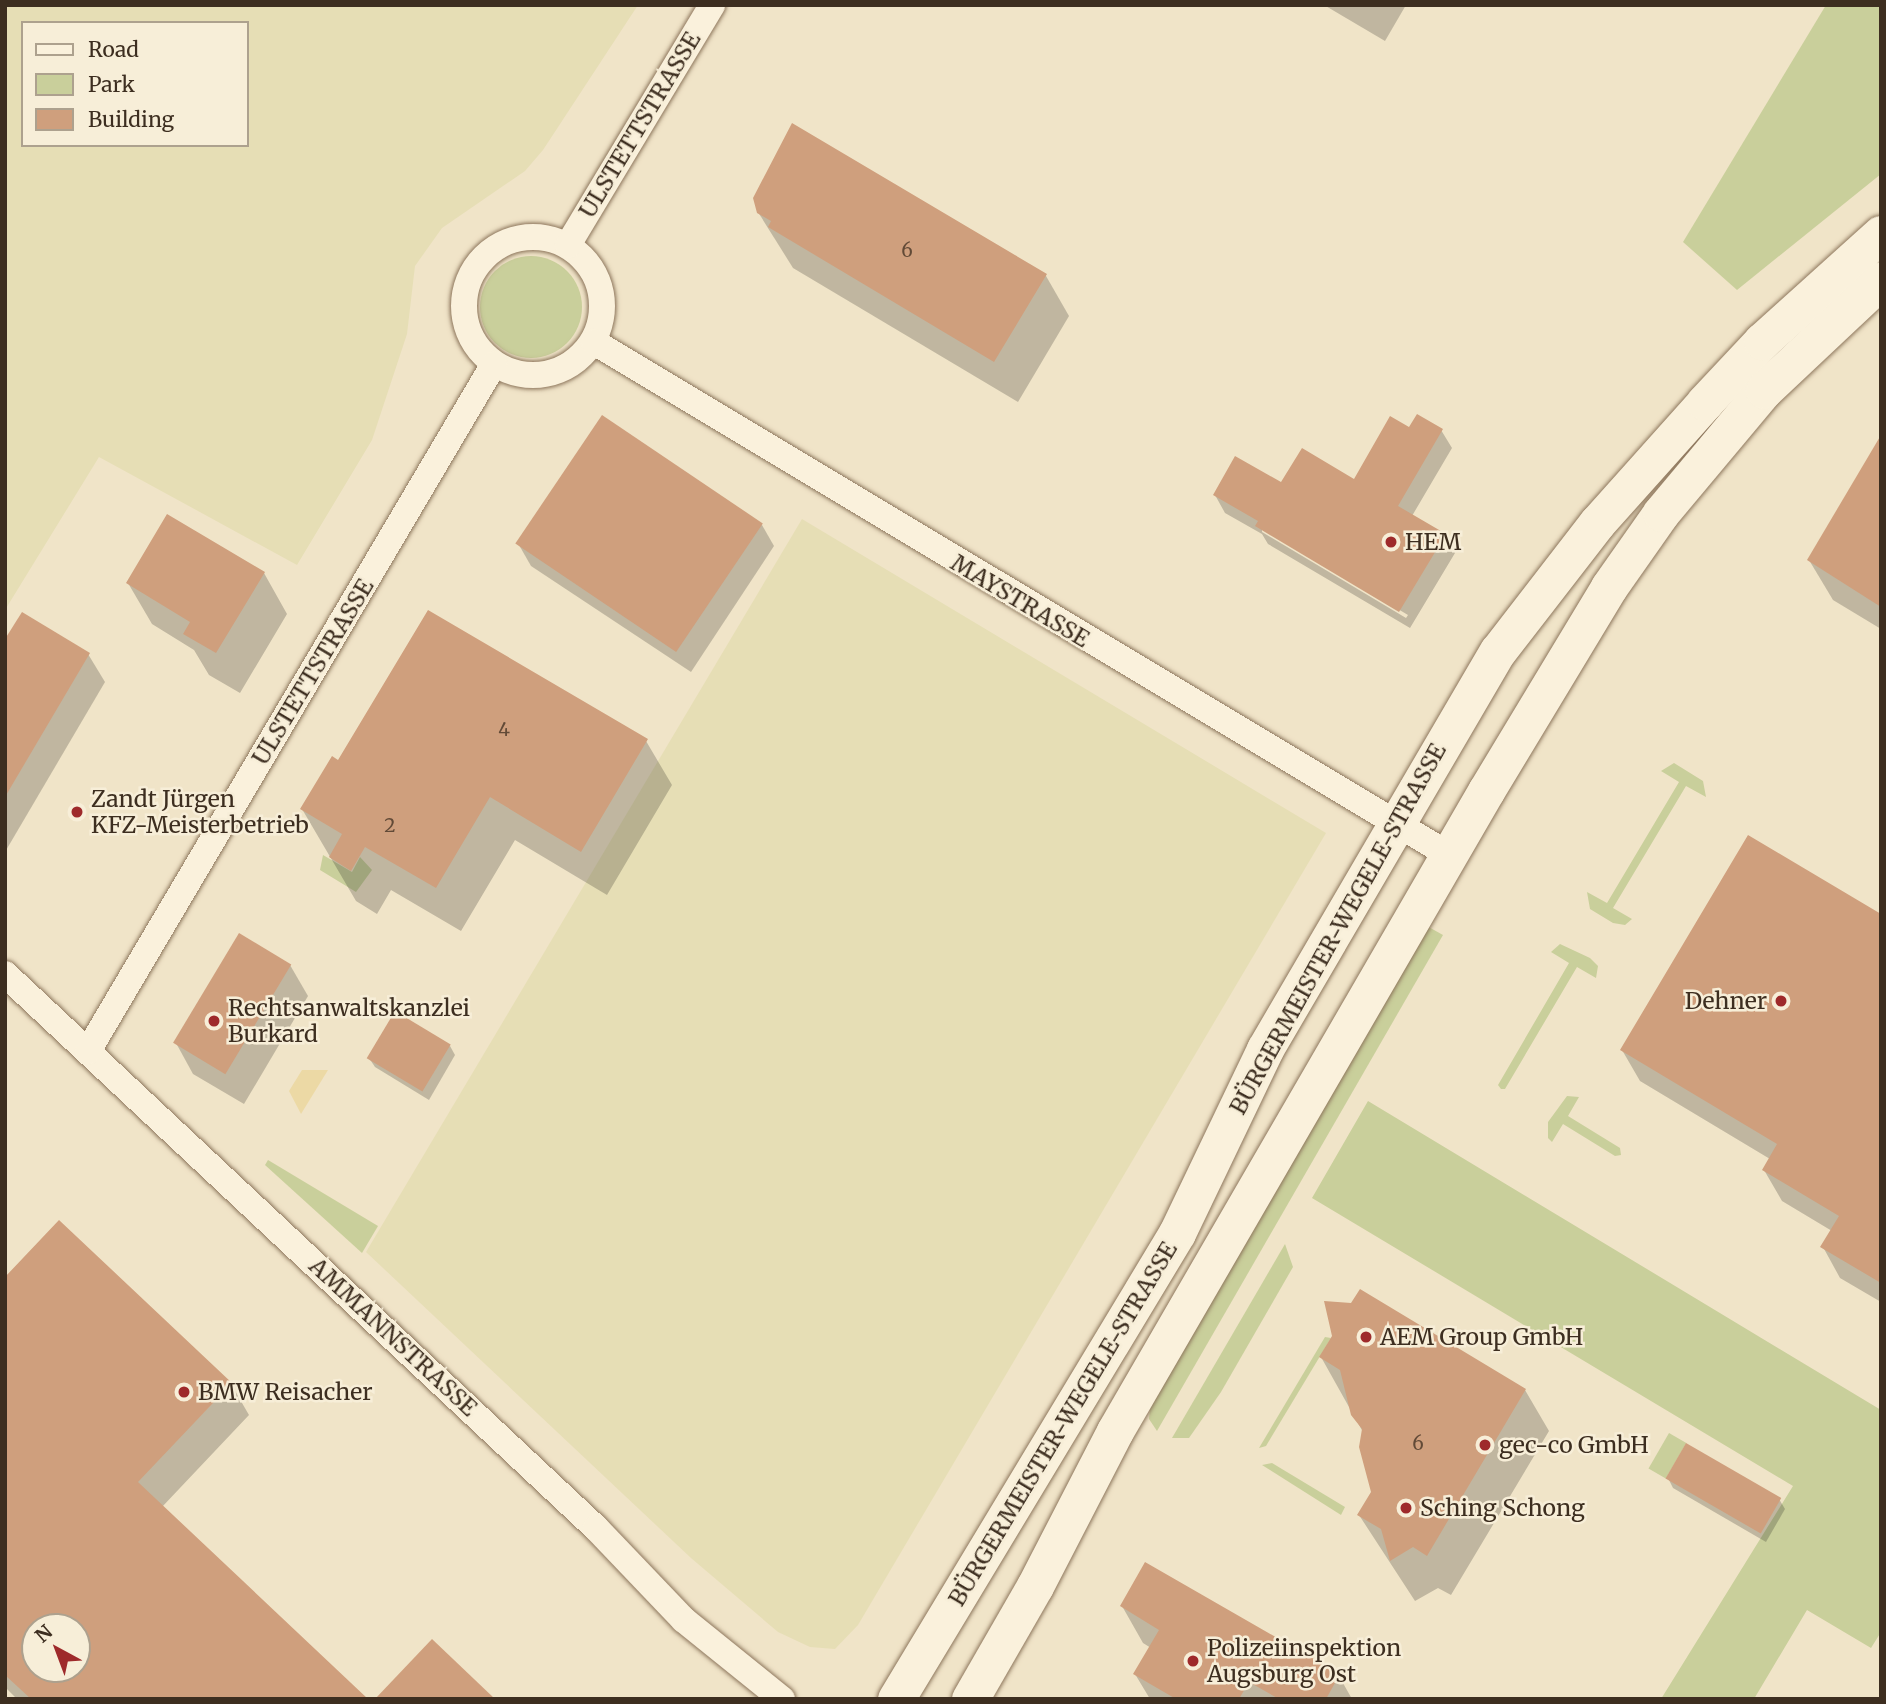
<!DOCTYPE html>
<meta charset="utf-8">
<style>
body{margin:0}
#map{position:relative;width:1886px;height:1704px;overflow:hidden;background:#f0e4c8;font-family:Merriweather,serif}
div>[style]{position:absolute}
[style*='--x']{left:calc(var(--x)*1px);top:calc(var(--y)*1px);width:calc(var(--w)*1px);rotate:calc(var(--a)*1deg)}
.farmland>*{inset:0;background:#e6deb5}
.green>*{inset:0;background:#c9cf9b;transform-origin:0 0}
.round{border-radius:50%}
.sand>*{inset:0;background:#ecd9a5}
.shadow>*{inset:0;background:#0003}
.building>*{inset:0;background:#cf9f7d;transform-origin:0 0}
.roads{filter:drop-shadow(0 0 2px #8d765c) drop-shadow(0 0 2px #8d765c)}
.street>*{height:26px;margin:-13px;padding:0 13px;transform-origin:13px;border-radius:13px;background:#faf1dc}
.street>.ring{margin:-13px;padding:0;box-sizing:content-box;background:none;border:26px solid #faf1dc;border-radius:50%}
.secondary>*{height:37px;margin:-18.5px;padding:0 18.5px;transform-origin:18.5px;border-radius:18.5px;background:#faf1dc}
.dots>*{width:19px;height:19px;translate:-50% -50%;box-sizing:border-box;border:4px solid #f7eed8;border-radius:50%}
span{translate:-50% -50%;white-space:nowrap;text-align:center;line-height:1.15;-webkit-text-stroke:5px #f7eed8;paint-order:stroke}
.number-label{font-size:19px;color:#624a37}
.number-label span{-webkit-text-stroke-width:0}
.street-label{font-size:23px;color:#3d2e20}
.poi-label{font-size:23px;color:#3d2e20}
.left{translate:0 -50%;text-align:left}
.right{translate:-100% -50%;text-align:right}
.frame{position:absolute;inset:0;border:7px solid #3d2e20;pointer-events:none}
.legend{position:absolute;left:21px;top:21px;width:228px;height:126px;box-sizing:border-box;background:#f7eed8;border:2px solid #ada18e;margin:0;padding:9px 12px;list-style:none;font-size:21px;color:#3d2e20}
.legend li{display:flex;align-items:center;gap:14px;height:35px}
.legend b{width:35px;border:2px solid #ada18e}
.north{position:absolute;left:21px;top:1613px;width:70px;height:70px;box-sizing:border-box;background:#f7eed8;border:2px solid #ada18e;border-radius:50%;rotate:319deg;font-size:19px;font-weight:700;line-height:28px;text-align:center;color:#3d2e20}
.north::after{content:'';display:block;margin:auto;width:24px;height:32px;background:#9e2a2b;clip-path:polygon(50% 0,100% 100%,50% 72%,0 100%)}
</style>
<div id="map">
<div class="farmland">
<i style="clip-path:polygon(evenodd,5px 5px,638px 5px,543px 150px,525px 171px,442px 228px,415px 266px,407px 334px,372px 440px,297px 565px,99px 457px,5px 610px,5px 5px,23px 23px,247px 23px,247px 145px,23px 145px,23px 23px)"></i>
<i style="clip-path:polygon(802px 519px,1326px 833px,858px 1625px,835px 1649px,810px 1647px,778px 1632px,691px 1558px,366px 1252px)"></i>
</div>
<div class="green">
<i style="clip-path:polygon(1826px 5px,1881px 5px,1881px 174px,1737px 290px,1683px 242px)"></i>
<i class="round" style="left:480px;top:256px;width:102px;height:102px"></i>
<i style="clip-path:polygon(1674px 763px,1703px 781px,1706px 797px,1686px 786px,1613px 908px,1632px 919px,1625px 925px,1613px 923px,1590px 909px,1587px 892px,1607px 903px,1679px 782px,1661px 771px)"></i>
<i style="clip-path:polygon(323px 855px,352px 872px,360px 857px,372px 870px,356px 892px,320px 870px)"></i>
<i style="clip-path:polygon(1425px 925px,1443px 935px,1157px 1431px,1149px 1419px,1151px 1397px)"></i>
<i style="clip-path:polygon(1560px 944px,1590px 958px,1598px 966px,1596px 978px,1577px 967px,1505px 1089px,1501px 1089px,1498px 1085px,1569px 963px,1551px 952px)"></i>
<i style="clip-path:polygon(1567px 1096px,1579px 1097px,1568px 1116px,1620px 1148px,1621px 1155px,1615px 1156px,1563px 1124px,1552px 1142px,1548px 1138px,1548px 1122px)"></i>
<i style="clip-path:polygon(1368px 1101px,1881px 1410px,1881px 1632px,1871px 1648px,1807px 1610px,1754px 1699px,1661px 1699px,1793px 1486px,1312px 1198px)"></i>
<i style="clip-path:polygon(268px 1160px,378px 1226px,362px 1253px,265px 1165px)"></i>
<i style="clip-path:polygon(1285px 1244px,1293px 1267px,1221px 1392px,1189px 1438px,1172px 1438px)"></i>
<i style="clip-path:polygon(1325px 1337px,1331px 1338px,1266px 1446px,1259px 1448px)"></i>
<i style="left:1669px;top:1433px;width:20px;height:41px;rotate:30deg"></i>
<i style="clip-path:polygon(1272px 1463px,1345px 1507px,1341px 1515px,1262px 1465px)"></i>
</div>
<div class="sand">
<i style="clip-path:polygon(302px 1070px,328px 1070px,301px 1114px,289px 1091px)"></i>
</div>
<div class="shadow">
<i style="clip-path:polygon(1324px 5px,1406px 5px,1385px 41px)"></i>
<i style="clip-path:polygon(758px 212px,1046px 276px,1069px 316px,1018px 402px,793px 268px)"></i>
<i style="clip-path:polygon(evenodd,1410px 430px,1441px 430px,1452px 448px,1412px 516px,1445px 536px,1455px 553px,1410px 628px,1268px 544px,1262px 534px,1225px 513px,1215px 495px,1282px 484px,1354px 482px,1410px 430px,1262px 528px,1408px 615px,1406px 618px,1262px 532px,1262px 528px)"></i>
<i style="clip-path:polygon(1881px 457px,1881px 629px,1833px 600px,1809px 560px)"></i>
<i style="clip-path:polygon(762px 525px,774px 546px,691px 672px,531px 566px,519px 545px)"></i>
<i style="clip-path:polygon(264px 573px,287px 614px,240px 693px,209px 675px,194px 650px,152px 624px,128px 583px)"></i>
<i style="clip-path:polygon(5px 642px,88px 654px,105px 682px,5px 852px)"></i>
<i style="clip-path:polygon(646px 741px,672px 785px,607px 895px,515px 840px,461px 931px,391px 890px,377px 914px,356px 901px,302px 809px,339px 762px)"></i>
<i style="clip-path:polygon(1881px 916px,1881px 1302px,1840px 1278px,1823px 1247px,1832px 1231px,1782px 1201px,1764px 1170px,1770px 1159px,1640px 1081px,1622px 1050px)"></i>
<i style="clip-path:polygon(290px 965px,308px 996px,244px 1104px,193px 1074px,176px 1043px)"></i>
<i style="clip-path:polygon(450px 1046px,455px 1055px,429px 1100px,375px 1067px,369px 1058px)"></i>
<i style="clip-path:polygon(1321px 1357px,1525px 1390px,1549px 1431px,1451px 1595px,1438px 1588px,1415px 1601px,1359px 1515px,1373px 1492px,1363px 1432px)"></i>
<i style="clip-path:polygon(evenodd,231px 1384px,249px 1415px,162px 1507px,366px 1699px,17px 1699px,5px 1687px,5px 1616px,231px 1384px,35px 1627px,77px 1627px,77px 1669px,35px 1669px,35px 1627px)"></i>
<i style="clip-path:polygon(1668px 1478px,1779px 1499px,1785px 1509px,1766px 1542px,1673px 1488px)"></i>
<i style="clip-path:polygon(1122px 1606px,1339px 1676px,1352px 1699px,1150px 1699px,1135px 1674px,1151px 1648px,1143px 1643px)"></i>
</div>
<div class="building">
<i style="clip-path:polygon(792px 123px,1047px 274px,994px 362px,768px 227px,771px 221px,757px 213px,753px 198px)"></i>
<i style="clip-path:polygon(1417px 414px,1443px 429px,1398px 506px,1446px 534px,1399px 612px,1255px 526px,1258px 521px,1213px 495px,1235px 456px,1281px 482px,1302px 448px,1354px 479px,1390px 416px,1409px 427px)"></i>
<i style="left:602px;top:415px;width:194px;height:155px;rotate:34deg"></i>
<i style="clip-path:polygon(1881px 435px,1881px 607px,1807px 560px)"></i>
<i style="clip-path:polygon(167px 514px,265px 572px,216px 653px,183px 634px,190px 622px,126px 583px)"></i>
<i style="clip-path:polygon(428px 610px,648px 739px,581px 852px,490px 797px,436px 888px,365px 847px,351px 871px,329px 857px,342px 834px,300px 809px,332px 756px,338px 760px)"></i>
<i style="clip-path:polygon(22px 612px,90px 653px,5px 797px,5px 639px)"></i>
<i style="clip-path:polygon(1748px 835px,1881px 914px,1881px 1283px,1820px 1247px,1839px 1216px,1762px 1170px,1777px 1144px,1620px 1050px)"></i>
<i style="left:239px;top:933px;width:61px;height:128px;rotate:31deg"></i>
<i style="left:395px;top:1011px;width:65px;height:55px;rotate:31deg"></i>
<i style="clip-path:polygon(evenodd,59px 1220px,232px 1383px,138px 1482px,368px 1699px,31px 1699px,5px 1675px,5px 1277px,59px 1220px,35px 1627px,77px 1627px,77px 1669px,35px 1669px,35px 1627px)"></i>
<i style="clip-path:polygon(1360px 1289px,1526px 1389px,1427px 1556px,1413px 1547px,1390px 1561px,1381px 1529px,1357px 1515px,1371px 1492px,1359px 1447px,1362px 1429px,1351px 1415px,1340px 1370px,1319px 1357px,1332px 1336px,1324px 1301px,1351px 1303px)"></i>
<i style="left:1686px;top:1443px;width:110px;height:41px;rotate:30deg"></i>
<i style="clip-path:polygon(1145px 1562px,1340px 1674px,1326px 1699px,1279px 1699px,1249px 1682px,1239px 1699px,1176px 1699px,1133px 1674px,1159px 1630px,1120px 1606px)"></i>
<i style="clip-path:polygon(432px 1639px,495px 1699px,375px 1699px)"></i>
</div>
<div class="roads">
<div class="street">
<i class="ring" style="left:464px;top:237px;width:112px;height:112px"></i>
<i style="--x:568;--y:245;--w:280;--a:-59"></i>
<i style="--x:594;--y:342;--w:997;--a:30.96"></i>
<i style="--x:5;--y:974;--w:810;--a:43.15"></i>
<i style="--x:596;--y:1528;--w:127;--a:46.3"></i>
<i style="--x:684;--y:1620;--w:126;--a:38.9"></i>
<i style="--x:88;--y:1051;--w:798;--a:-59.42"></i>
</div>
<div class="secondary">
<i style="--x:896;--y:1699;--w:544;--a:-58.91"></i>
<i style="--x:1177;--y:1233;--w:204;--a:-64.4"></i>
<i style="--x:1265;--y:1049;--w:461;--a:-59.7"></i>
<i style="--x:1498;--y:651;--w:162;--a:-52.3"></i>
<i style="--x:1597;--y:523;--w:162;--a:-48.2"></i>
<i style="--x:1705;--y:402;--w:83;--a:-46.9"></i>
<i style="--x:1762;--y:341;--w:160;--a:-42"></i>
<i style="--x:970;--y:1699;--w:130;--a:-60.1"></i>
<i style="--x:1035;--y:1586;--w:174;--a:-62.7"></i>
<i style="--x:1115;--y:1431;--w:740;--a:-59.9"></i>
<i style="--x:1486;--y:791;--w:238;--a:-58.9"></i>
<i style="--x:1609;--y:587;--w:90;--a:-54.9"></i>
<i style="--x:1661;--y:513;--w:160;--a:-50.1"></i>
<i style="--x:1764;--y:390;--w:161;--a:-43.2"></i>
</div>
</div>
<div class="dots">
<i style="left:1391px;top:542px;background:#9e2a2b"></i>
<i style="left:77px;top:812px;background:#9e2a2b"></i>
<i style="left:1781px;top:1001px;background:#9e2a2b"></i>
<i style="left:214px;top:1021px;background:#9e2a2b"></i>
<i style="left:1366px;top:1337px;background:#9e2a2b"></i>
<i style="left:184px;top:1392px;background:#9e2a2b"></i>
<i style="left:1485px;top:1445px;background:#9e2a2b"></i>
<i style="left:1406px;top:1508px;background:#9e2a2b"></i>
<i style="left:1193px;top:1661px;background:#9e2a2b"></i>
</div>
<div class="number-label">
<span style="left:907px;top:251px">6</span>
<span style="left:504px;top:730px">4</span>
<span style="left:390px;top:826px">2</span>
<span style="left:1418px;top:1444px">6</span>
</div>
<div class="street-label">
<span style="left:640px;top:125px;rotate:-59deg">ULSTETTSTRASSE</span>
<span style="left:1020px;top:601px;rotate:31deg">MAYSTRASSE</span>
<span style="left:313px;top:672px;rotate:-59deg">ULSTETTSTRASSE</span>
<span style="left:1338px;top:929px;rotate:-61deg">BÜRGERMEISTER-WEGELE-STRASSE</span>
<span style="left:393px;top:1337px;rotate:43deg">AMMANNSTRASSE</span>
<span style="left:1063px;top:1424px;rotate:-59deg">BÜRGERMEISTER-WEGELE-STRASSE</span>
</div>
<div class="poi-label">
<span class="left" style="left:1405px;top:542px">HEM</span>
<span class="left" style="left:91px;top:812px">Zandt Jürgen<br>KFZ-Meisterbetrieb</span>
<span class="right" style="left:1767px;top:1001px">Dehner</span>
<span class="left" style="left:228px;top:1021px">Rechtsanwaltskanzlei<br>Burkard</span>
<span class="left" style="left:1380px;top:1337px">AEM Group GmbH</span>
<span class="left" style="left:198px;top:1392px">BMW Reisacher</span>
<span class="left" style="left:1499px;top:1445px">gec-co GmbH</span>
<span class="left" style="left:1420px;top:1508px">Sching Schong</span>
<span class="left" style="left:1207px;top:1661px">Polizeiinspektion<br>Augsburg Ost</span>
</div>
<div class="frame"></div>
<ul class="legend">
<li><b style="height:9px;background:#faf1dc"></b>Road</li>
<li><b style="height:19px;background:#c9cf9b"></b>Park</li>
<li><b style="height:19px;background:#cf9f7d"></b>Building</li>
</ul>
<div class="north">N</div>
</div>
